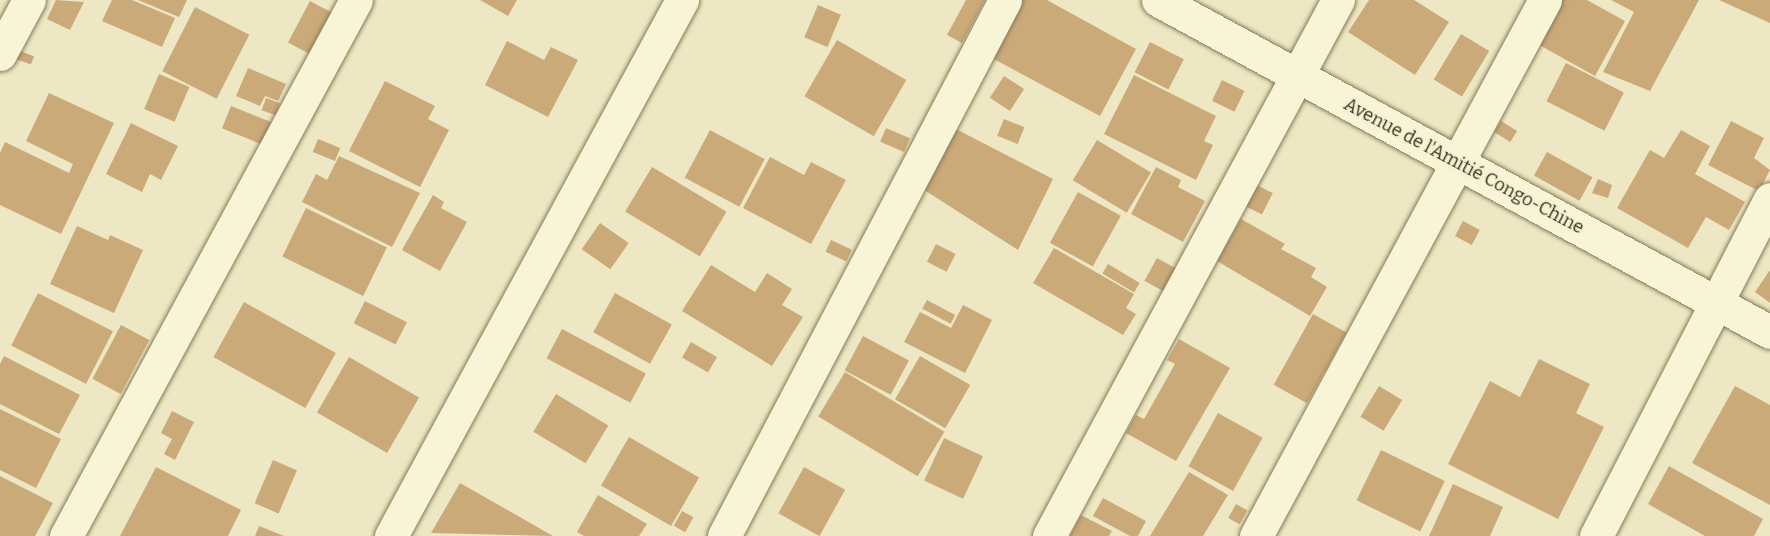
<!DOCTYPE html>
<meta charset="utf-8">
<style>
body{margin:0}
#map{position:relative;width:1770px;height:536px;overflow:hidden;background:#ede8c3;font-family:Bitter,serif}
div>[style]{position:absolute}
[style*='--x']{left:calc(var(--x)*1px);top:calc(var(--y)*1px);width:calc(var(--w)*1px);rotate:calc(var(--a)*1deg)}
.building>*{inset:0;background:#cbaa79;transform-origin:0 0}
.roads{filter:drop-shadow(0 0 2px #877a5a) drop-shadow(0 0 2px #877a5a)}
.minor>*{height:33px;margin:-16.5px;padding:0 16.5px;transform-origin:16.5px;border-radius:16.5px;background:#f8f4d6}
span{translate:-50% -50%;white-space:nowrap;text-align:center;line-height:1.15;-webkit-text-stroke:4.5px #f5f1d2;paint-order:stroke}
.street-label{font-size:18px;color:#372f1e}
</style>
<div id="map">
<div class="building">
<i style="clip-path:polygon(56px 0,84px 2px,70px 30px,47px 19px)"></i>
<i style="clip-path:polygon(112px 0,132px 0,175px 18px,162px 47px,102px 21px)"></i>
<i style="clip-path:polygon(138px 0,187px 0,179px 17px)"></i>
<i style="clip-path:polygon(480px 0,517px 0,508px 16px)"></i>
<i style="clip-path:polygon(966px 0,985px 0,962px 43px,947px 35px)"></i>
<i style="clip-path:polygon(1022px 0,1047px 0,1136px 49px,1100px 116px,990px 57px)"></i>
<i style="clip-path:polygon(1369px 0,1414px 0,1449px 22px,1415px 75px,1348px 32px)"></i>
<i style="clip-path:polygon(1557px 0,1587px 0,1625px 21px,1595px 76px,1534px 42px)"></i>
<i style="clip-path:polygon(1611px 0,1699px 0,1650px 91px,1603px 72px,1634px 12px)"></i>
<i style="clip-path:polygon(1719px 0,1770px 0,1770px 23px)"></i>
<i style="left:310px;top:1px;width:30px;height:47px;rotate:28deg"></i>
<i style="left:818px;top:5px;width:25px;height:35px;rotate:23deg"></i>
<i style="left:195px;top:7px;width:61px;height:72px;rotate:27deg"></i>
<i style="left:1461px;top:34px;width:33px;height:53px;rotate:31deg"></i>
<i style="left:837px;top:40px;width:80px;height:65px;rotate:30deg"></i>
<i style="clip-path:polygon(507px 41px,544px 60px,551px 47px,578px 60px,548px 117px,485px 85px)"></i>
<i style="left:1150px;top:42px;width:38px;height:34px;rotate:27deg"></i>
<i style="left:20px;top:51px;width:15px;height:9px;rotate:20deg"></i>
<i style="left:1566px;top:63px;width:65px;height:43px;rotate:27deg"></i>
<i style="clip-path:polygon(248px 68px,286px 84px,278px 101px,265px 96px,260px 106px,236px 96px)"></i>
<i style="left:159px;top:74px;width:33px;height:38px;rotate:23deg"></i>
<i style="clip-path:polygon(1134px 75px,1216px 116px,1204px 141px,1213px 145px,1196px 180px,1104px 134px)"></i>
<i style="left:1004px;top:76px;width:24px;height:26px;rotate:33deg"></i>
<i style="left:1222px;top:80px;width:25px;height:23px;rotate:26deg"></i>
<i style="clip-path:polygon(385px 81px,435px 106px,428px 119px,449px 130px,420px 187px,349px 151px)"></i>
<i style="clip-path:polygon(49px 93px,114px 123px,61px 234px,0 205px,0 153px,5px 142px,69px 173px,73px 164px,26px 141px)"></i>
<i style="left:266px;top:98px;width:15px;height:13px;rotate:20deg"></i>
<i style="left:231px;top:106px;width:43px;height:24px;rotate:22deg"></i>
<i style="left:1004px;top:119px;width:22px;height:18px;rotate:22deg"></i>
<i style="left:1501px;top:121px;width:19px;height:13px;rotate:32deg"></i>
<i style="clip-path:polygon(1731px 121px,1764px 138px,1754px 158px,1770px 170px,1759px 191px,1708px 165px)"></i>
<i style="clip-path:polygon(131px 123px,178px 146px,161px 180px,150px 174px,142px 192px,106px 174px)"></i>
<i style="clip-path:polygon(950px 126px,1053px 179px,1018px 250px,918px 186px)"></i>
<i style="left:886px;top:128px;width:26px;height:15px;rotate:23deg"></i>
<i style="left:710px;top:130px;width:62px;height:54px;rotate:28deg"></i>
<i style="clip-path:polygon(1681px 130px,1710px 146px,1695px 174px,1745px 202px,1729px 230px,1706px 217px,1688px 248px,1617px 208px,1650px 150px,1664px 158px)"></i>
<i style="left:318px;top:139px;width:24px;height:14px;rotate:22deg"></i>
<i style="left:1097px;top:140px;width:63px;height:47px;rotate:31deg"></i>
<i style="left:1547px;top:152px;width:52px;height:27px;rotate:29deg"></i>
<i style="clip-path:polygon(339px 156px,420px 193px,392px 247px,302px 202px,316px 174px,327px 180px)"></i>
<i style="clip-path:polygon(770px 157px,804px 175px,811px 162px,846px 180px,811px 244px,743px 208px)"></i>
<i style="left:652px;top:167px;width:87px;height:52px;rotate:31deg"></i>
<i style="clip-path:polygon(1156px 167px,1181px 180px,1178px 187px,1205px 201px,1183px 242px,1131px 214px)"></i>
<i style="clip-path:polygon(1598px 179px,1612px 185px,1608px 198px,1592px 193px)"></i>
<i style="left:1255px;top:184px;width:20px;height:24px;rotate:27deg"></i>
<i style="left:1078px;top:192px;width:49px;height:58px;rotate:29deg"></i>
<i style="clip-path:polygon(433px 195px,444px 202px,441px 208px,467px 222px,440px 271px,402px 250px)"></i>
<i style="left:306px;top:208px;width:90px;height:54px;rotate:26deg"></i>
<i style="clip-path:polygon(1241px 219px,1285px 244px,1281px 249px,1316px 268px,1311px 277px,1327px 287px,1310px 316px,1217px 261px)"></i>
<i style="left:1463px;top:221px;width:19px;height:17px;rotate:28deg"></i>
<i style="left:600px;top:223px;width:35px;height:32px;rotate:35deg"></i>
<i style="clip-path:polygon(77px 226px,108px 240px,110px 235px,143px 250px,114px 313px,50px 284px)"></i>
<i style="left:831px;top:240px;width:23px;height:13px;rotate:25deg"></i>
<i style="left:936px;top:244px;width:22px;height:20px;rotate:27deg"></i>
<i style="clip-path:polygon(1054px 248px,1134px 294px,1126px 308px,1136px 314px,1123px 335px,1033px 283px)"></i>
<i style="left:1157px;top:258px;width:25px;height:26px;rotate:29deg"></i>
<i style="left:1108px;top:264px;width:37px;height:11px;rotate:31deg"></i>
<i style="clip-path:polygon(711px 265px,755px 292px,767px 273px,792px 289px,782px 305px,803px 317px,772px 366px,682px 311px)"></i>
<i style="clip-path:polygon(1770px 270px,1770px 303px,1755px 292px)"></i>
<i style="left:38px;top:293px;width:84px;height:59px;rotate:27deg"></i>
<i style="left:615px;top:293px;width:65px;height:45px;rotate:29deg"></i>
<i style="left:927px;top:300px;width:32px;height:10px;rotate:28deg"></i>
<i style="left:365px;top:301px;width:47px;height:25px;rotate:27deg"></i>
<i style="left:244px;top:302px;width:105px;height:63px;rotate:29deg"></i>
<i style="clip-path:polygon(963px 305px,992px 320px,965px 373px,904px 342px,920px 312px,951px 328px)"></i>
<i style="left:1313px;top:314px;width:38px;height:81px;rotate:29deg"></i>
<i style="left:121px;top:325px;width:32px;height:61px;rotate:28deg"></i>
<i style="left:562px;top:329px;width:95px;height:33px;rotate:28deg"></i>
<i style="left:863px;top:336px;width:52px;height:39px;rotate:28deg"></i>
<i style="clip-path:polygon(1179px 339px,1230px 368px,1176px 461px,1126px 433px,1136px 415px,1144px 419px,1175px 364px,1167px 360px)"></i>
<i style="left:691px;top:342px;width:30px;height:18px;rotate:30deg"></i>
<i style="clip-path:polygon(4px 356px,80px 395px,59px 434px,0 404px,0 364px)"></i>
<i style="left:920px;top:356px;width:58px;height:50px;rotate:30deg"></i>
<i style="left:349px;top:357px;width:81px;height:64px;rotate:30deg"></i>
<i style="clip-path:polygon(1539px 359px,1590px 384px,1576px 413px,1604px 427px,1558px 519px,1448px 464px,1490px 381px,1520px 397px)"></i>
<i style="left:845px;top:372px;width:116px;height:52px;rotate:31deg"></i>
<i style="left:1379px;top:386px;width:27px;height:36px;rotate:31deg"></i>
<i style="clip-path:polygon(1735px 386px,1770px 405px,1770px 505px,1692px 463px)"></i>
<i style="left:556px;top:394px;width:61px;height:44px;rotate:31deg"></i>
<i style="clip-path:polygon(0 409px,61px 439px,36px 488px,0 470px)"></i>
<i style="clip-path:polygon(172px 411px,194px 422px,175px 460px,164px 454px,172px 439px,161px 433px)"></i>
<i style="left:1218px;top:413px;width:51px;height:61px;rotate:29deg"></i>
<i style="left:629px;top:437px;width:81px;height:56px;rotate:30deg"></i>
<i style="left:944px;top:438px;width:43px;height:47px;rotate:25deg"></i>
<i style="left:1381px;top:450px;width:71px;height:56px;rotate:26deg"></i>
<i style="left:273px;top:460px;width:26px;height:47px;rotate:23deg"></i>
<i style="clip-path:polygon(1669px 466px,1763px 519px,1754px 536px,1705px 536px,1648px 504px)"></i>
<i style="clip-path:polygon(156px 467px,241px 510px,228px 536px,120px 536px)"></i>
<i style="left:804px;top:467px;width:47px;height:53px;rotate:29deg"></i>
<i style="clip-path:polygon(1189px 472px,1228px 495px,1203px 536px,1150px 536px)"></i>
<i style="clip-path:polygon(0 476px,53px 503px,35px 536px,0 536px)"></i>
<i style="clip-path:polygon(460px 483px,553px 536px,431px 533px)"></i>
<i style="clip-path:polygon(1453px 484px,1503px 507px,1490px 536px,1429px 536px)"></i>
<i style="clip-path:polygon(598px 495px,647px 524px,639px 536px,584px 536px,577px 532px)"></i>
<i style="clip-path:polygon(1103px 498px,1146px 521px,1138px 536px,1130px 536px,1093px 516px)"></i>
<i style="left:1236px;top:504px;width:13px;height:16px;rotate:29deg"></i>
<i style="left:682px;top:511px;width:13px;height:17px;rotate:29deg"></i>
<i style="clip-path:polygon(1081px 515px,1112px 531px,1109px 536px,1070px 536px)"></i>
<i style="clip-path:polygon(259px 526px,284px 536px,255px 536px)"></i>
</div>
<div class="roads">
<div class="minor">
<i style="--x:1158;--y:0;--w:696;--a:28.48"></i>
<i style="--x:0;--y:54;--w:61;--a:-61.8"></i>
<i style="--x:66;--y:536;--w:609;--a:-61.58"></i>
<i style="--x:391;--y:536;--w:610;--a:-61.5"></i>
<i style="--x:724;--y:536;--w:605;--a:-62.33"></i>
<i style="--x:1049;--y:536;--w:609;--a:-61.67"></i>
<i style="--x:1256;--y:536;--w:609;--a:-61.67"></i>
<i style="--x:1596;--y:536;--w:379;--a:-62.7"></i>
</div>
</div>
<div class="street-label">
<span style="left:1464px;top:166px;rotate:28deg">Avenue de l'Amitié Congo-Chine</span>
</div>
</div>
